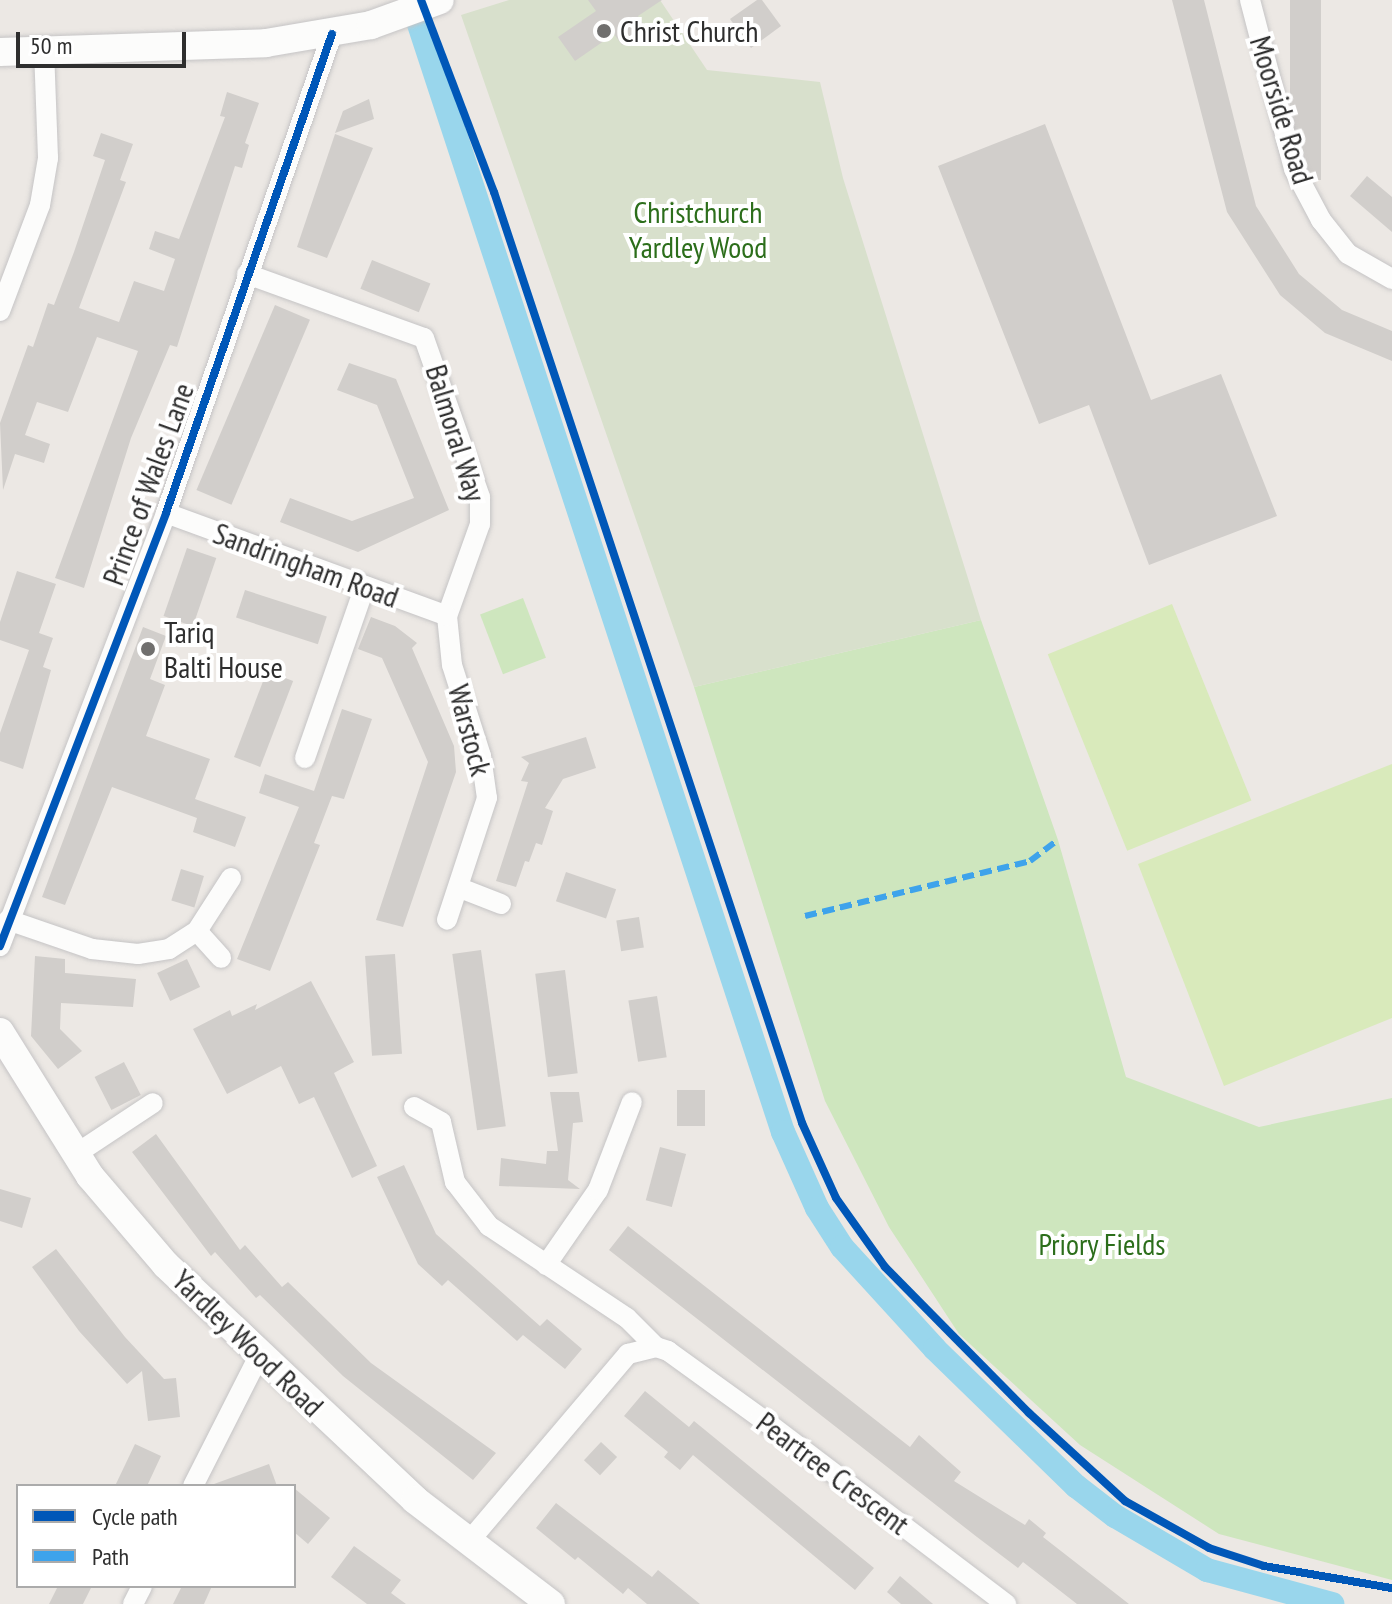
<!DOCTYPE html>
<style>
body{margin:0}
#map{position:relative;width:1392px;height:1604px;overflow:hidden;background:#ece8e4;font-family:"PT Sans Narrow",sans-serif}
div>[style]{position:absolute}
[style*='--x']{left:calc(var(--x)*1px);top:calc(var(--y)*1px);width:calc(var(--w)*1px);rotate:calc(var(--a)*1deg)}
.green>*{inset:0;background:#cee6be;transform-origin:0 0}
.cemetery>*{inset:0;background:#d8e0cc}
.pitch>*{inset:0;background:#d9eabb;transform-origin:0 0}
.canal>*{height:24px;margin:-12px;padding:0 12px;transform-origin:12px;border-radius:12px;background:#99d6ec}
.building>*{inset:0;background:#d1cecb;transform-origin:0 0}
.roads{filter:drop-shadow(0 0 2px #c5c4c5) drop-shadow(0 0 2px #c5c4c5)}
.street>*{height:20px;margin:-10px;padding:0 10px;transform-origin:10px;border-radius:10px;background:#fcfcfb}
.secondary>*{height:28px;margin:-14px;padding:0 14px;transform-origin:14px;border-radius:14px;background:#fcfcfb}
.quiet>*{height:6px;margin-top:-3px;transform-origin:0;background:repeating-linear-gradient(90deg,#3ea3eb 0 12px,transparent 0 18px)}
.cycleway>*{height:8px;margin:-4px;padding:0 4px;transform-origin:4px;border-radius:4px;background:#0057b8}
.dots>*{width:22px;height:22px;translate:-50% -50%;box-sizing:border-box;border:4px solid #fff;border-radius:50%}
span{translate:-50% -50%;white-space:nowrap;text-align:center;line-height:1.15;-webkit-text-stroke:8px #fff;paint-order:stroke}
.poi-label{font-size:30px;color:#2e2e2e}
.left{translate:0 -50%;text-align:left}
.street-label{font-size:30px;color:#2e2e2e}
.park-label{font-size:30px;color:#2c6e1b}
.legend{position:absolute;left:16px;top:1484px;width:280px;height:104px;box-sizing:border-box;background:#fff;border:2px solid #ababab;margin:0;padding:10px 14px;list-style:none;font-size:24px;color:#2e2e2e}
.legend li{display:flex;align-items:center;gap:16px;height:40px}
.legend b{width:40px;border:2px solid #ababab}
.scale{position:absolute;left:16px;top:32px;width:170px;height:36px;box-sizing:border-box;border:4px solid #2e2e2e;border-top:0;padding-left:10px;font-size:24px;line-height:28px;white-space:nowrap;color:#2e2e2e;-webkit-text-stroke:6px #fff;paint-order:stroke}
</style>
<div id="map">
<div class="green">
<i style="left:523px;top:598px;width:64px;height:46px;rotate:69deg"></i>
<i style="clip-path:polygon(981px 620px,1058px 840px,1126px 1077px,1259px 1127px,1392px 1098px,1392px 1580px,1219px 1534px,1080px 1445px,959px 1334px,889px 1227px,825px 1101px,694px 687px)"></i>
</div>
<div class="cemetery">
<i style="clip-path:polygon(509px 0,660px 0,707px 70px,820px 82px,843px 178px,981px 620px,694px 687px,461px 15px)"></i>
</div>
<div class="pitch">
<i style="left:1172px;top:604px;width:212px;height:134px;rotate:68deg"></i>
<i style="clip-path:polygon(1392px 764px,1392px 1018px,1224px 1086px,1138px 864px)"></i>
</div>
<div class="canal">
<i style="--x:411;--y:0;--w:1192;--a:71.81"></i>
<i style="--x:783;--y:1132;--w:83;--a:65.9"></i>
<i style="--x:817;--y:1208;--w:46;--a:57.3"></i>
<i style="--x:842;--y:1247;--w:138;--a:47.6"></i>
<i style="--x:935;--y:1349;--w:197;--a:44.2"></i>
<i style="--x:1076;--y:1486;--w:49;--a:37.6"></i>
<i style="--x:1115;--y:1516;--w:107;--a:30.4"></i>
<i style="--x:1207;--y:1570;--w:130;--a:15.2"></i>
</div>
<div class="building">
<i style="clip-path:polygon(588px 0,662px 0,638px 16px,646px 28px,622px 45px,614px 34px,575px 61px,558px 37px,596px 11px)"></i>
<i style="clip-path:polygon(757px 0,762px 0,781px 26px,751px 48px,730px 19px)"></i>
<i style="clip-path:polygon(1172px 0,1204px 0,1256px 206px,1299px 274px,1342px 310px,1392px 331px,1392px 361px,1325px 333px,1280px 295px,1227px 212px)"></i>
<i style="left:1290px;top:0;width:31px;height:180px"></i>
<i style="clip-path:polygon(227px 92px,259px 103px,245px 143px,249px 145px,242px 168px,235px 166px,177px 347px,170px 345px,131px 438px,84px 588px,55px 578px,138px 351px,97px 337px,68px 412px,37px 402px,25px 435px,50px 444px,44px 463px,15px 454px,3px 490px,0 423px,28px 345px,33px 347px,48px 303px,54px 305px,74px 252px,105px 160px,93px 156px,101px 133px,133px 144px,120px 180px,126px 182px,79px 308px,119px 322px,134px 281px,164px 291px,175px 259px,149px 249px,155px 231px,179px 239px,225px 117px,220px 116px)"></i>
<i style="clip-path:polygon(369px 99px,374px 119px,335px 133px,343px 111px)"></i>
<i style="clip-path:polygon(1045px 124px,1151px 400px,1221px 374px,1277px 516px,1149px 565px,1089px 405px,1039px 424px,938px 166px)"></i>
<i style="clip-path:polygon(335px 134px,373px 148px,327px 258px,297px 247px)"></i>
<i style="clip-path:polygon(1367px 176px,1392px 197px,1392px 232px,1350px 196px)"></i>
<i style="left:372px;top:260px;width:63px;height:31px;rotate:22deg"></i>
<i style="left:275px;top:305px;width:38px;height:201px;rotate:23deg"></i>
<i style="clip-path:polygon(349px 363px,396px 379px,449px 510px,358px 552px,280px 522px,290px 498px,352px 521px,414px 498px,377px 405px,337px 390px)"></i>
<i style="left:187px;top:548px;width:31px;height:72px;rotate:19deg"></i>
<i style="clip-path:polygon(17px 571px,56px 584px,39px 633px,53px 638px,43px 667px,51px 670px,23px 769px,0 761px,0 733px,29px 650px,0 640px,0 622px)"></i>
<i style="left:245px;top:590px;width:86px;height:29px;rotate:18deg"></i>
<i style="clip-path:polygon(371px 617px,395px 626px,417px 643px,412px 648px,454px 746px,456px 772px,403px 927px,376px 920px,428px 762px,382px 658px,358px 649px)"></i>
<i style="clip-path:polygon(143px 627px,166px 636px,150px 679px,165px 685px,146px 736px,210px 759px,195px 799px,246px 817px,235px 847px,193px 832px,197px 818px,112px 787px,65px 905px,42px 897px)"></i>
<i style="left:267px;top:671px;width:28px;height:92px;rotate:21deg"></i>
<i style="clip-path:polygon(342px 709px,372px 719px,344px 799px,332px 796px,314px 843px,320px 845px,270px 971px,237px 959px,299px 807px,259px 793px,265px 774px,314px 791px)"></i>
<i style="clip-path:polygon(586px 737px,596px 768px,563px 779px,545px 808px,553px 811px,542px 845px,536px 843px,529px 862px,525px 861px,516px 887px,496px 881px,528px 782px,521px 781px,529px 763px,521px 757px)"></i>
<i style="left:181px;top:869px;width:24px;height:33px;rotate:17deg"></i>
<i style="left:566px;top:872px;width:53px;height:31px;rotate:19deg"></i>
<i style="left:639px;top:917px;width:31px;height:23px;rotate:81deg"></i>
<i style="left:481px;top:950px;width:178px;height:29px;rotate:82deg"></i>
<i style="left:395px;top:954px;width:100px;height:30px;rotate:86deg"></i>
<i style="clip-path:polygon(35px 956px,65px 959px,65px 973px,136px 979px,133px 1007px,61px 1003px,60px 1029px,82px 1051px,58px 1069px,31px 1036px)"></i>
<i style="left:187px;top:959px;width:31px;height:33px;rotate:65deg"></i>
<i style="left:565px;top:970px;width:104px;height:30px;rotate:83deg"></i>
<i style="clip-path:polygon(311px 981px,354px 1062px,334px 1073px,377px 1166px,352px 1178px,314px 1097px,299px 1104px,281px 1066px,227px 1094px,193px 1029px,230px 1010px,232px 1016px,257px 1004px,255px 1010px)"></i>
<i style="left:657px;top:996px;width:62px;height:29px;rotate:81deg"></i>
<i style="left:124px;top:1062px;width:37px;height:33px;rotate:63deg"></i>
<i style="left:677px;top:1090px;width:28px;height:36px"></i>
<i style="clip-path:polygon(550px 1092px,579px 1092px,583px 1122px,573px 1123px,568px 1180px,580px 1189px,499px 1186px,501px 1158px,546px 1164px,547px 1151px,558px 1151px)"></i>
<i style="clip-path:polygon(156px 1134px,240px 1250px,245px 1245px,282px 1287px,288px 1282px,371px 1363px,496px 1453px,473px 1480px,343px 1376px,260px 1295px,256px 1298px,215px 1252px,211px 1256px,132px 1152px)"></i>
<i style="left:660px;top:1147px;width:27px;height:55px;rotate:15deg"></i>
<i style="clip-path:polygon(404px 1165px,436px 1234px,540px 1326px,547px 1319px,582px 1349px,565px 1369px,523px 1335px,517px 1341px,448px 1280px,442px 1286px,418px 1264px,377px 1177px)"></i>
<i style="clip-path:polygon(0 1189px,31px 1198px,22px 1228px,0 1221px)"></i>
<i style="clip-path:polygon(628px 1226px,910px 1447px,919px 1435px,961px 1472px,954px 1481px,1025px 1525px,1029px 1519px,1046px 1533px,1043px 1537px,1129px 1604px,1077px 1604px,1023px 1562px,1018px 1568px,977px 1537px,609px 1250px)"></i>
<i style="clip-path:polygon(56px 1249px,125px 1337px,164px 1379px,176px 1378px,180px 1417px,148px 1421px,142px 1371px,127px 1384px,79px 1331px,32px 1267px)"></i>
<i style="clip-path:polygon(645px 1391px,689px 1427px,694px 1421px,874px 1568px,855px 1590px,693px 1455px,680px 1470px,664px 1457px,668px 1452px,624px 1416px)"></i>
<i style="left:601px;top:1442px;width:22px;height:25px;rotate:43deg"></i>
<i style="clip-path:polygon(135px 1444px,161px 1456px,147px 1486px,115px 1486px)"></i>
<i style="clip-path:polygon(269px 1464px,277px 1486px,214px 1486px,214px 1484px)"></i>
<i style="clip-path:polygon(294px 1488px,330px 1518px,308px 1544px,294px 1532px)"></i>
<i style="clip-path:polygon(556px 1503px,652px 1577px,658px 1570px,700px 1604px,647px 1604px,628px 1588px,623px 1594px,578px 1557px,575px 1560px,536px 1528px)"></i>
<i style="clip-path:polygon(354px 1546px,401px 1580px,391px 1593px,406px 1604px,367px 1604px,331px 1577px)"></i>
<i style="clip-path:polygon(900px 1576px,933px 1604px,901px 1604px,887px 1592px)"></i>
<i style="clip-path:polygon(58px 1586px,92px 1586px,83px 1604px,49px 1604px)"></i>
<i style="clip-path:polygon(182px 1586px,212px 1586px,204px 1604px,173px 1604px)"></i>
</div>
<div class="roads">
<div class="street">
<i style="--x:1250;--y:0;--w:175;--a:75.4"></i>
<i style="--x:1294;--y:169;--w:58;--a:62.1"></i>
<i style="--x:1321;--y:220;--w:43;--a:51.5"></i>
<i style="--x:1348;--y:254;--w:51;--a:29.6"></i>
<i style="--x:247;--y:274;--w:188;--a:19.9"></i>
<i style="--x:424;--y:338;--w:169;--a:70.6"></i>
<i style="--x:480;--y:497;--w:27;--a:90"></i>
<i style="--x:480;--y:524;--w:98;--a:109.7"></i>
<i style="--x:447;--y:616;--w:49;--a:84.2"></i>
<i style="--x:452;--y:665;--w:96;--a:72.3"></i>
<i style="--x:481;--y:756;--w:42;--a:81.9"></i>
<i style="--x:487;--y:798;--w:128;--a:108.2"></i>
<i style="--x:0;--y:311;--w:113;--a:-69.3"></i>
<i style="--x:40;--y:205;--w:48;--a:-80.3"></i>
<i style="--x:48;--y:158;--w:107;--a:-92.1"></i>
<i style="--x:166;--y:513;--w:299;--a:20.1"></i>
<i style="--x:305;--y:758;--w:182;--a:-70.8"></i>
<i style="--x:460;--y:888;--w:44;--a:21.3"></i>
<i style="--x:8;--y:920;--w:89;--a:19"></i>
<i style="--x:92;--y:949;--w:46;--a:6.2"></i>
<i style="--x:138;--y:954;--w:31;--a:-9"></i>
<i style="--x:169;--y:949;--w:33;--a:-33"></i>
<i style="--x:197;--y:931;--w:63;--a:-57.3"></i>
<i style="--x:197;--y:931;--w:36;--a:48"></i>
<i style="--x:0;--y:946;--w:464;--a:-69"></i>
<i style="--x:166;--y:513;--w:507;--a:-70.89"></i>
<i style="--x:414;--y:1107;--w:31;--a:29"></i>
<i style="--x:441;--y:1122;--w:62;--a:76.9"></i>
<i style="--x:455;--y:1182;--w:56;--a:52.3"></i>
<i style="--x:489;--y:1226;--w:166;--a:33.7"></i>
<i style="--x:627;--y:1318;--w:41;--a:45"></i>
<i style="--x:656;--y:1347;--w:13;--a:18"></i>
<i style="--x:668;--y:1351;--w:115;--a:35.8"></i>
<i style="--x:761;--y:1418;--w:308;--a:37.2"></i>
<i style="--x:76;--y:1154;--w:92;--a:-33.5"></i>
<i style="--x:546;--y:1265;--w:91;--a:-55.3"></i>
<i style="--x:598;--y:1190;--w:94;--a:-68.9"></i>
<i style="--x:193;--y:1486;--w:146;--a:-63.1"></i>
<i style="--x:471;--y:1539;--w:243;--a:-49.7"></i>
<i style="--x:628;--y:1354;--w:29;--a:-14"></i>
<i style="--x:133;--y:1604;--w:20;--a:-63"></i>
</div>
<div class="secondary">
<i style="--x:0;--y:52;--w:266;--a:-1.9"></i>
<i style="--x:266;--y:43;--w:107;--a:-9.7"></i>
<i style="--x:371;--y:25;--w:73;--a:-19.9"></i>
<i style="--x:0;--y:1032;--w:170;--a:58"></i>
<i style="--x:90;--y:1176;--w:117;--a:49.5"></i>
<i style="--x:166;--y:1265;--w:342;--a:43.3"></i>
<i style="--x:415;--y:1500;--w:171;--a:37.4"></i>
</div>
</div>
<div class="quiet">
<i style="--x:805;--y:916;--w:232;--a:-13.7"></i>
<i style="--x:1030;--y:861;--w:35;--a:-37"></i>
</div>
<div class="cycleway">
<i style="--x:421;--y:0;--w:205;--a:69.2"></i>
<i style="--x:494;--y:192;--w:981;--a:71.69"></i>
<i style="--x:802;--y:1123;--w:82;--a:65.6"></i>
<i style="--x:836;--y:1198;--w:85;--a:54.6"></i>
<i style="--x:885;--y:1267;--w:205;--a:45.4"></i>
<i style="--x:1029;--y:1413;--w:130;--a:42.5"></i>
<i style="--x:1125;--y:1501;--w:96;--a:29.2"></i>
<i style="--x:1209;--y:1548;--w:58;--a:18.1"></i>
<i style="--x:1264;--y:1566;--w:130;--a:9.8"></i>
<i style="--x:0;--y:946;--w:464;--a:-69"></i>
<i style="--x:166;--y:513;--w:507;--a:-70.89"></i>
</div>
<div class="dots">
<i style="left:604px;top:31px;background:#706f6e"></i>
<i style="left:148px;top:649px;background:#706f6e"></i>
</div>
<div class="poi-label">
<span class="left" style="left:620px;top:31px">Christ Church</span>
<span class="left" style="left:164px;top:649px">Tariq<br>Balti House</span>
</div>
<div class="street-label">
<span style="left:1282px;top:110px;rotate:73deg">Moorside Road</span>
<span style="left:456px;top:433px;rotate:73deg">Balmoral Way</span>
<span style="left:148px;top:484px;rotate:-70deg">Prince of Wales Lane</span>
<span style="left:306px;top:565px;rotate:20deg">Sandringham Road</span>
<span style="left:470px;top:730px;rotate:75deg">Warstock</span>
<span style="left:248px;top:1343px;rotate:44deg">Yardley Wood Road</span>
<span style="left:833px;top:1473px;rotate:37deg">Peartree Crescent</span>
</div>
<div class="park-label">
<span style="left:698px;top:229px">Christchurch<br>Yardley Wood</span>
<span style="left:1102px;top:1244px">Priory Fields</span>
</div>
<ul class="legend">
<li><b style="height:10px;background:#0057b8"></b>Cycle path</li>
<li><b style="height:10px;background:#3ea3eb"></b>Path</li>
</ul>
<div class="scale">50 m</div>
</div>
